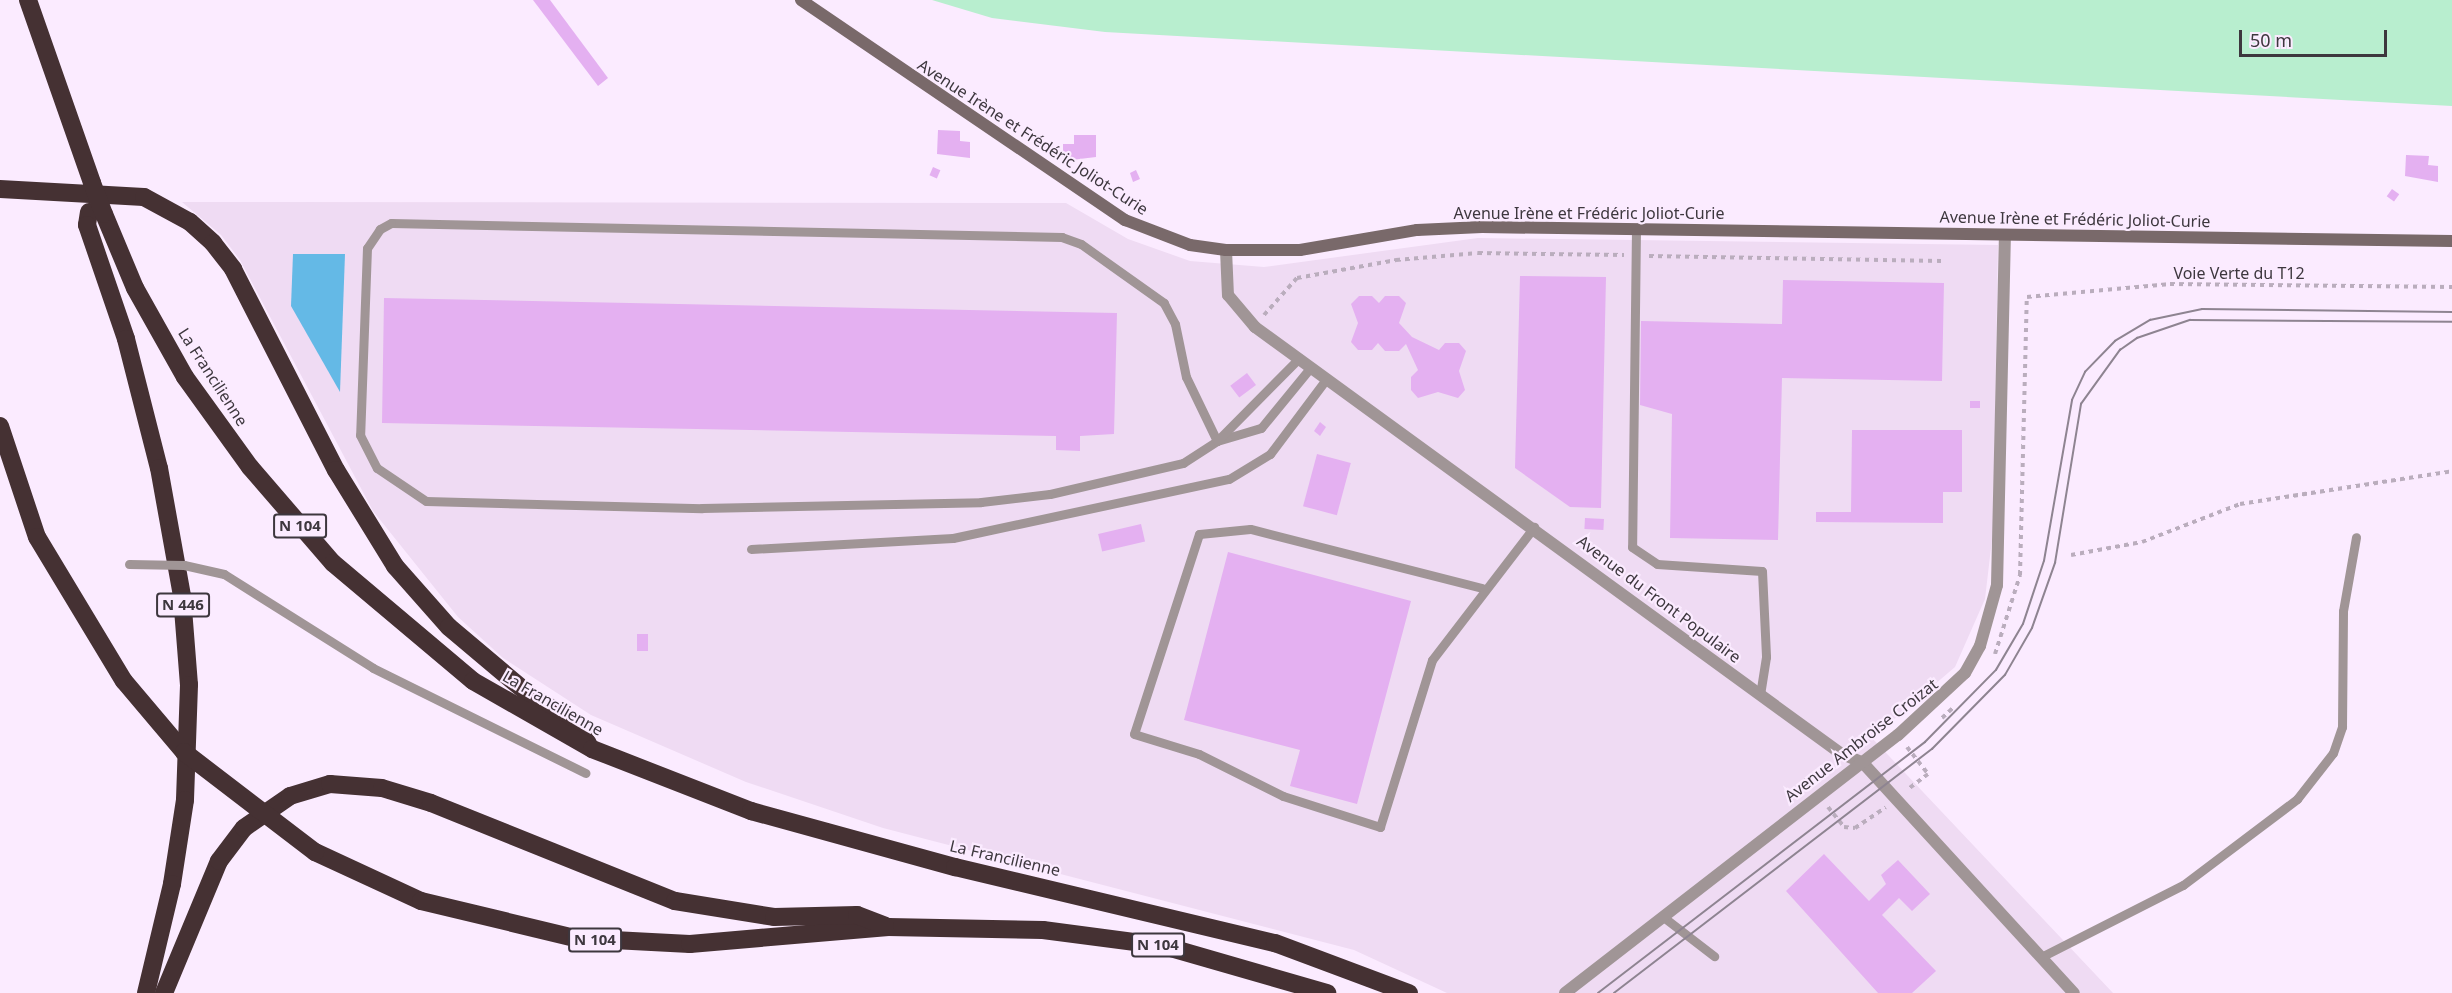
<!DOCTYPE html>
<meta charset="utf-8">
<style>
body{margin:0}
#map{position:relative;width:2452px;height:993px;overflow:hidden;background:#fbebff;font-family:"Noto Sans",sans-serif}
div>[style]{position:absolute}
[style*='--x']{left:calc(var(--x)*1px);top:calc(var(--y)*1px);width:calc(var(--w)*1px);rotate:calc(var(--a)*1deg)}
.built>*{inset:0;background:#efdbf3}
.green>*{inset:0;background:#b8eecf}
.water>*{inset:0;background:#64b9e6}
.building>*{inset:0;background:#e4b0f1;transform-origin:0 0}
.path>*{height:4px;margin-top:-2px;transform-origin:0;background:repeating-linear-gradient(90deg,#baadbd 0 4.5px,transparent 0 9px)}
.lane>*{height:9px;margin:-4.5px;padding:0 4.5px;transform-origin:4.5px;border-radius:4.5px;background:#a09596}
.street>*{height:12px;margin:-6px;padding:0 6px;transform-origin:6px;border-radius:6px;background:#a09596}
.secondary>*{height:12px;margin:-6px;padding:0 6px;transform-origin:6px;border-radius:6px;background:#79696a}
.highway>*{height:18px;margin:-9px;padding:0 9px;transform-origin:9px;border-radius:9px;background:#453133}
.tram>*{height:1.5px;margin:-0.75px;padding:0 0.75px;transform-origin:0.75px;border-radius:0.75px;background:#8e8491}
.lane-bridge>*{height:9px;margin:-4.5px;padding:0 4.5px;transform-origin:4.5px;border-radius:4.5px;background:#a09596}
.highway-bridge>*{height:18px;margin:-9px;padding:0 9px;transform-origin:9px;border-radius:9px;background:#453133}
span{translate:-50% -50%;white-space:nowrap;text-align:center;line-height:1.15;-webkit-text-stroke:4.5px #fbebff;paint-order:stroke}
.shield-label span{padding:2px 4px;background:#fbebff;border:2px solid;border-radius:4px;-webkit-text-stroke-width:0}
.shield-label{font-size:15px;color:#3d373e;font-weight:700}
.street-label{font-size:16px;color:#3d373e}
.scale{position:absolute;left:2239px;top:30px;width:148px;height:27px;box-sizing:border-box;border:3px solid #3d373e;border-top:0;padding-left:8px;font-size:18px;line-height:21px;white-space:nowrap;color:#3d373e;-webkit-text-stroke:4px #fbebff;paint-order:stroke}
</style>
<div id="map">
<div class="built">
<i style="clip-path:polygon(182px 202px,1066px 203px,1128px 239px,1190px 261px,1264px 267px,1478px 238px,1998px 245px,1993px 531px,1985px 599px,1955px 667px,1872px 738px,2113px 993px,1447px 993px,1354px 950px,883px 828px,746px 782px,591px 715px,503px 658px,458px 617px,373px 511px,240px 260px,221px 235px)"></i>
</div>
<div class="green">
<i style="clip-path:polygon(932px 0,2452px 0,2452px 106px,1105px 32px,992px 18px)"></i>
</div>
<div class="water">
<i style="clip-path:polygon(293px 254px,345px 254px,340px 392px,291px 306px)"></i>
</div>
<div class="building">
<i style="clip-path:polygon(533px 0,550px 0,608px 78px,598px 86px)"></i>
<i style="clip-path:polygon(938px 130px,960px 131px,960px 141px,970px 142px,970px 158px,937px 154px)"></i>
<i style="clip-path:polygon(1074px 135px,1096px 135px,1096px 157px,1063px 161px,1063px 144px,1074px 144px)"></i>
<i style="clip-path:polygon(2406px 155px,2429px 156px,2428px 165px,2438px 166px,2438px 182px,2405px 176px)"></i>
<i style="left:933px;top:167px;width:8px;height:9px;rotate:23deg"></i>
<i style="clip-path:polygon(1136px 170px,1140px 179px,1133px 182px,1130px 173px)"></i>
<i style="left:2392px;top:189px;width:9px;height:9px;rotate:36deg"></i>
<i style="clip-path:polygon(1520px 276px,1606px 277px,1601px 508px,1570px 507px,1515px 468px)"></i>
<i style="clip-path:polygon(1783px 280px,1944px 283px,1942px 381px,1782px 378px,1778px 540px,1670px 538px,1672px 414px,1640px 405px,1641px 321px,1782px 324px)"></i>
<i style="clip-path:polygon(1359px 296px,1372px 296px,1379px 303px,1385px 296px,1399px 296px,1406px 303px,1399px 323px,1412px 337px,1439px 350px,1445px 343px,1459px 343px,1466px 351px,1459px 371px,1465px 390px,1458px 398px,1438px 392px,1418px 398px,1411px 390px,1411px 377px,1418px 370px,1406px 344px,1399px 351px,1385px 351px,1378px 343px,1372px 350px,1358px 350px,1351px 342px,1358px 323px,1351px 304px)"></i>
<i style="clip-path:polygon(384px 298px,1117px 313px,1114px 434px,1080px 436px,1080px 451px,1056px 450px,1056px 436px,382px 423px)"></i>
<i style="left:1247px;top:373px;width:15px;height:21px;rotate:53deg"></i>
<i style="left:1970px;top:401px;width:10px;height:7px"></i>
<i style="clip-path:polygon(1320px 422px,1326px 427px,1320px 436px,1314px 431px)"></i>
<i style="clip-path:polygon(1852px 430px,1962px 430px,1962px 492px,1943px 492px,1943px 523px,1816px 522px,1816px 512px,1851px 512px)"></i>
<i style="left:1317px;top:454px;width:35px;height:54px;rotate:15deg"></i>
<i style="left:1585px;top:518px;width:19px;height:11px;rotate:3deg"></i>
<i style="left:1141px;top:524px;width:18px;height:44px;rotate:77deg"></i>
<i style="clip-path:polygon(1228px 552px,1411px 601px,1357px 804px,1290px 786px,1300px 750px,1184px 720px)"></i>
<i style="left:637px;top:634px;width:11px;height:17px"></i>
<i style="clip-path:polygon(1824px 854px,1869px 901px,1886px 884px,1881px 875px,1898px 860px,1930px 894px,1912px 911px,1899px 898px,1882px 915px,1936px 971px,1912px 993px,1878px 993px,1786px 891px)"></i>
</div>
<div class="path">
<i style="--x:1649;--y:256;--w:293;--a:1"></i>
<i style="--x:1264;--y:315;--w:50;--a:-48.3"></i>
<i style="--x:1297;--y:278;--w:101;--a:-10.3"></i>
<i style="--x:1396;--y:260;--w:82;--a:-4.9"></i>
<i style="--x:1478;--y:253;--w:146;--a:0.8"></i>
<i style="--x:2071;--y:555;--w:72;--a:-10.4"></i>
<i style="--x:2142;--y:542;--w:105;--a:-21.2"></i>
<i style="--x:2240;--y:504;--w:215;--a:-8.8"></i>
<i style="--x:1995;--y:654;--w:83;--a:-72.4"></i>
<i style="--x:2020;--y:575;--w:278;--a:-88.6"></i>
<i style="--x:2027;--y:297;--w:144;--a:-5.2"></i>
<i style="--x:2170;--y:284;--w:282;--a:0.6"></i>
<i style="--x:1942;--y:718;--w:16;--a:-43"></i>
<i style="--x:1907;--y:747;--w:34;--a:52"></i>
<i style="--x:1928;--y:774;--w:25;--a:143"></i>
<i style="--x:1805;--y:778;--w:9;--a:49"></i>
<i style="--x:1828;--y:807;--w:26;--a:51"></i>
<i style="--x:1844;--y:827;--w:11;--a:5"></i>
<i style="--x:1855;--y:828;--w:37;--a:-34"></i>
</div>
<div class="lane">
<i style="--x:1636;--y:229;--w:318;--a:90.7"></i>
<i style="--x:1632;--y:547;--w:30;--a:34"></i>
<i style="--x:1657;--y:564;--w:105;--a:3.8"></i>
<i style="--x:1762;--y:571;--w:86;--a:87.3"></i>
<i style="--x:1766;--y:657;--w:37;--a:99"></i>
<i style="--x:1217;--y:441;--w:71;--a:-115.8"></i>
<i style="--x:1186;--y:377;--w:54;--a:-101.7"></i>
<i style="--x:1175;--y:324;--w:24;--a:-118"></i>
<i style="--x:1164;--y:303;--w:102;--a:-144.6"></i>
<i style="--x:1081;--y:244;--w:20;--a:-160"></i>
<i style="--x:1062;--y:237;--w:671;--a:-178.8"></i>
<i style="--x:391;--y:223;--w:13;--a:151"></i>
<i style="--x:380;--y:229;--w:23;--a:124"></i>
<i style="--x:367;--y:248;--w:187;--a:92.1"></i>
<i style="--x:360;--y:435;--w:37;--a:63"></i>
<i style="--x:377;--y:468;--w:59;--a:34"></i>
<i style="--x:426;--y:501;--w:276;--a:1.5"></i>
<i style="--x:702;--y:508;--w:279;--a:-1.2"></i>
<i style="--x:981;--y:502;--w:69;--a:-6.6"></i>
<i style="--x:1050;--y:494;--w:137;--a:-13.1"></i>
<i style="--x:1183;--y:463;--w:40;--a:-32.9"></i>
<i style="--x:1217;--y:441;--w:46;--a:-16.5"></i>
<i style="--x:1261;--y:428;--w:79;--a:-50.7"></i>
<i style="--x:1217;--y:441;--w:117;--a:-45.3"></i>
<i style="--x:751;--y:549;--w:202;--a:-3.1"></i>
<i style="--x:953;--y:538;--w:282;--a:-12.1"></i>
<i style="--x:1229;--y:479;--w:48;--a:-31.4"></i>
<i style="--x:1270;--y:454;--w:95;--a:-53.1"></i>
<i style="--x:224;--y:574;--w:176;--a:32.2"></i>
<i style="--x:373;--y:668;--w:237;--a:26.3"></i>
<i style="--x:1482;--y:588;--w:239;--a:-165.7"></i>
<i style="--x:1250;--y:529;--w:51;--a:174.4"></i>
<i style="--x:1199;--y:534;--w:210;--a:108"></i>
<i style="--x:1134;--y:734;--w:68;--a:17.1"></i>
<i style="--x:1199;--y:754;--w:94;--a:26.6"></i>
<i style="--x:1283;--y:796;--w:102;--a:17.7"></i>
<i style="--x:1380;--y:827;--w:175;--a:-72.7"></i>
<i style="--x:1432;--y:660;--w:168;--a:-52.5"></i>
<i style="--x:1662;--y:916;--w:66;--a:37.6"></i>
<i style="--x:2041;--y:957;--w:159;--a:-26.9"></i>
<i style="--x:2183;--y:885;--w:143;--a:-37"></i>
<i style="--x:2297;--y:799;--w:58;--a:-52"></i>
<i style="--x:2333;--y:753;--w:28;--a:-71"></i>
<i style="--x:2342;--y:727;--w:116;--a:-89.5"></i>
<i style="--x:2343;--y:611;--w:75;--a:-80"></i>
</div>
<div class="street">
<i style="--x:1226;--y:250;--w:45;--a:87.5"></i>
<i style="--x:1228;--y:295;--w:42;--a:49.8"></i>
<i style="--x:1255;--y:327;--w:724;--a:36.06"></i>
<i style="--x:1840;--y:753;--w:25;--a:23"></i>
<i style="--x:1863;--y:763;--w:312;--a:47.5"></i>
<i style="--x:1565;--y:993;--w:421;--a:-37.8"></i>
<i style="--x:1898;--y:735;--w:91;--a:-42.8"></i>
<i style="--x:1965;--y:673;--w:31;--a:-61"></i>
<i style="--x:1980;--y:646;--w:63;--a:-74.4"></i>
<i style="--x:1997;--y:585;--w:350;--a:-88.7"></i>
</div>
<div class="secondary">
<i style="--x:801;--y:0;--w:392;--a:34.2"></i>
<i style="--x:1125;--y:220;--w:70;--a:21"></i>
<i style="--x:1190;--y:245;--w:36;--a:8"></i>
<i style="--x:1226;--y:250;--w:74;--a:0"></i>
<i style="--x:1300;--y:250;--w:119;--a:-9.7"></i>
<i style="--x:1417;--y:230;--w:65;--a:-2.6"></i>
<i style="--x:1482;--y:227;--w:970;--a:0.83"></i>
</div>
<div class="highway">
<i style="--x:28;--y:0;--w:194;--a:70.7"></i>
<i style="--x:0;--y:189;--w:144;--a:3.2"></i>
<i style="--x:144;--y:197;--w:52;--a:28.5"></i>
<i style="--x:190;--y:222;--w:31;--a:42"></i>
<i style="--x:213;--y:243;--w:33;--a:52"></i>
<i style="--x:233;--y:269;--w:226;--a:62.9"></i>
<i style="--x:336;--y:470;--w:113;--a:58.4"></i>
<i style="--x:395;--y:566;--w:81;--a:48.5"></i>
<i style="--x:449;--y:627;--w:107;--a:40.1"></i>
<i style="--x:531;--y:696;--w:47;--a:31"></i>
<i style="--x:571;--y:720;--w:29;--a:54"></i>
<i style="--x:89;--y:212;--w:13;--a:99"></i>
<i style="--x:87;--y:225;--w:120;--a:71.1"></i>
<i style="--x:126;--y:339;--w:133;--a:75.7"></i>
<i style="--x:159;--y:468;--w:130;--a:79.8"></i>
<i style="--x:182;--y:596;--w:89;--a:85.5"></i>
<i style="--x:189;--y:685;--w:115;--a:92"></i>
<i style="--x:185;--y:800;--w:85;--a:98.8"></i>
<i style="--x:172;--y:884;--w:112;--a:103.4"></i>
<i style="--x:104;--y:214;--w:80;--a:67.3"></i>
<i style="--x:135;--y:288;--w:102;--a:60.7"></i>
<i style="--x:185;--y:377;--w:111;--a:54.2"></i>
<i style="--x:250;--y:467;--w:127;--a:49.2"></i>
<i style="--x:333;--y:563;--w:183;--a:40.1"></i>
<i style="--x:473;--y:681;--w:137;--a:29.7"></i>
<i style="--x:592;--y:749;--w:171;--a:21.3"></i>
<i style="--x:751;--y:811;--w:212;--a:15.4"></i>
<i style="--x:955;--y:867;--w:329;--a:13.4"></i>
<i style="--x:1275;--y:943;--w:143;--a:20.5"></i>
<i style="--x:0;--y:426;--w:117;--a:71.6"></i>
<i style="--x:37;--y:537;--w:168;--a:58.9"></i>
<i style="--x:315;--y:852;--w:117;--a:24.8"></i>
<i style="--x:421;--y:901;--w:158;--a:13.5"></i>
<i style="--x:575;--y:938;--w:115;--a:3"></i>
<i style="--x:690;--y:944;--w:199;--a:-4.9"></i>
<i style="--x:888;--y:927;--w:155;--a:1.1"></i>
<i style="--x:1043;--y:930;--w:122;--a:7.5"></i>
<i style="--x:1164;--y:946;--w:170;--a:16.1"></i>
<i style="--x:164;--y:993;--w:143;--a:-67.4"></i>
<i style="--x:219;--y:861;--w:41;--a:-52.9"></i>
<i style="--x:244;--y:828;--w:56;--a:-34.8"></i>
<i style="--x:290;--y:796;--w:42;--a:-16.7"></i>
<i style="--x:330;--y:784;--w:52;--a:4.4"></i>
<i style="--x:382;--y:788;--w:51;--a:17"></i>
<i style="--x:431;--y:803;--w:263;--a:21.9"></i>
<i style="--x:675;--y:901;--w:100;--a:9.2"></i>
<i style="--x:774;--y:917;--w:83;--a:-1.4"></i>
<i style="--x:857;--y:915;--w:30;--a:21"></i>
</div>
<div class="tram">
<i style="--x:1598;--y:993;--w:412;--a:-37.5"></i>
<i style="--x:1925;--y:742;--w:101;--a:-45.4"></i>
<i style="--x:1996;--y:670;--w:53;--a:-59.6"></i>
<i style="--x:2023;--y:624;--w:66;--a:-71.6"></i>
<i style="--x:2044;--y:561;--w:163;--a:-80.1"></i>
<i style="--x:2072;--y:400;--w:31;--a:-65"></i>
<i style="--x:2085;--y:372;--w:43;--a:-45.9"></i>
<i style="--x:2115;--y:341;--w:41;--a:-31"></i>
<i style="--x:2150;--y:320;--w:53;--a:-11.9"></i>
<i style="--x:2202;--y:309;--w:250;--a:0.7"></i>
<i style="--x:1614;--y:993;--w:401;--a:-37.5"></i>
<i style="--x:1932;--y:749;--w:104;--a:-45.4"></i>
<i style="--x:2005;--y:675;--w:54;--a:-60.1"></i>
<i style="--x:2032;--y:628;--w:69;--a:-70.5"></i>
<i style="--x:2055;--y:563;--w:161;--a:-80.7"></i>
<i style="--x:2081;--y:404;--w:67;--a:-54.2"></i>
<i style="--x:2120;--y:350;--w:21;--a:-35"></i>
<i style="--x:2137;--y:338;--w:56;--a:-18.8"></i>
<i style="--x:2190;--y:320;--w:262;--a:0.4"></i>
</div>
<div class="lane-bridge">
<i style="--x:129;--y:564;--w:55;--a:1"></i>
<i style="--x:184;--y:565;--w:41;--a:12.7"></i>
</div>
<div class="highway-bridge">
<i style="--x:92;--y:183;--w:33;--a:69"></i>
<i style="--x:124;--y:681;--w:93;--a:49.8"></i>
<i style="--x:184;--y:752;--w:165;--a:37.4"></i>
</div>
<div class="shield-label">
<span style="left:300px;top:526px">N 104</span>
<span style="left:183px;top:605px">N 446</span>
<span style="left:595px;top:940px">N 104</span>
<span style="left:1158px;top:945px">N 104</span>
</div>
<div class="street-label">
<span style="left:1033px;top:137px;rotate:33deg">Avenue Irène et Frédéric Joliot-Curie</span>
<span style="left:1589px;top:213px">Avenue Irène et Frédéric Joliot-Curie</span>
<span style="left:2075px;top:219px;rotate:1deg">Avenue Irène et Frédéric Joliot-Curie</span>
<span style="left:2239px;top:273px">Voie Verte du T12</span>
<span style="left:213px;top:377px;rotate:57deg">La Francilienne</span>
<span style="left:1659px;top:599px;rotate:37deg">Avenue du Front Populaire</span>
<span style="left:553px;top:703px;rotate:30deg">La Francilienne</span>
<span style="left:1861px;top:740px;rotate:-38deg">Avenue Ambroise Croizat</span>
<span style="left:1005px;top:858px;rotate:13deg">La Francilienne</span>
</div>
<div class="scale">50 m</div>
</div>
